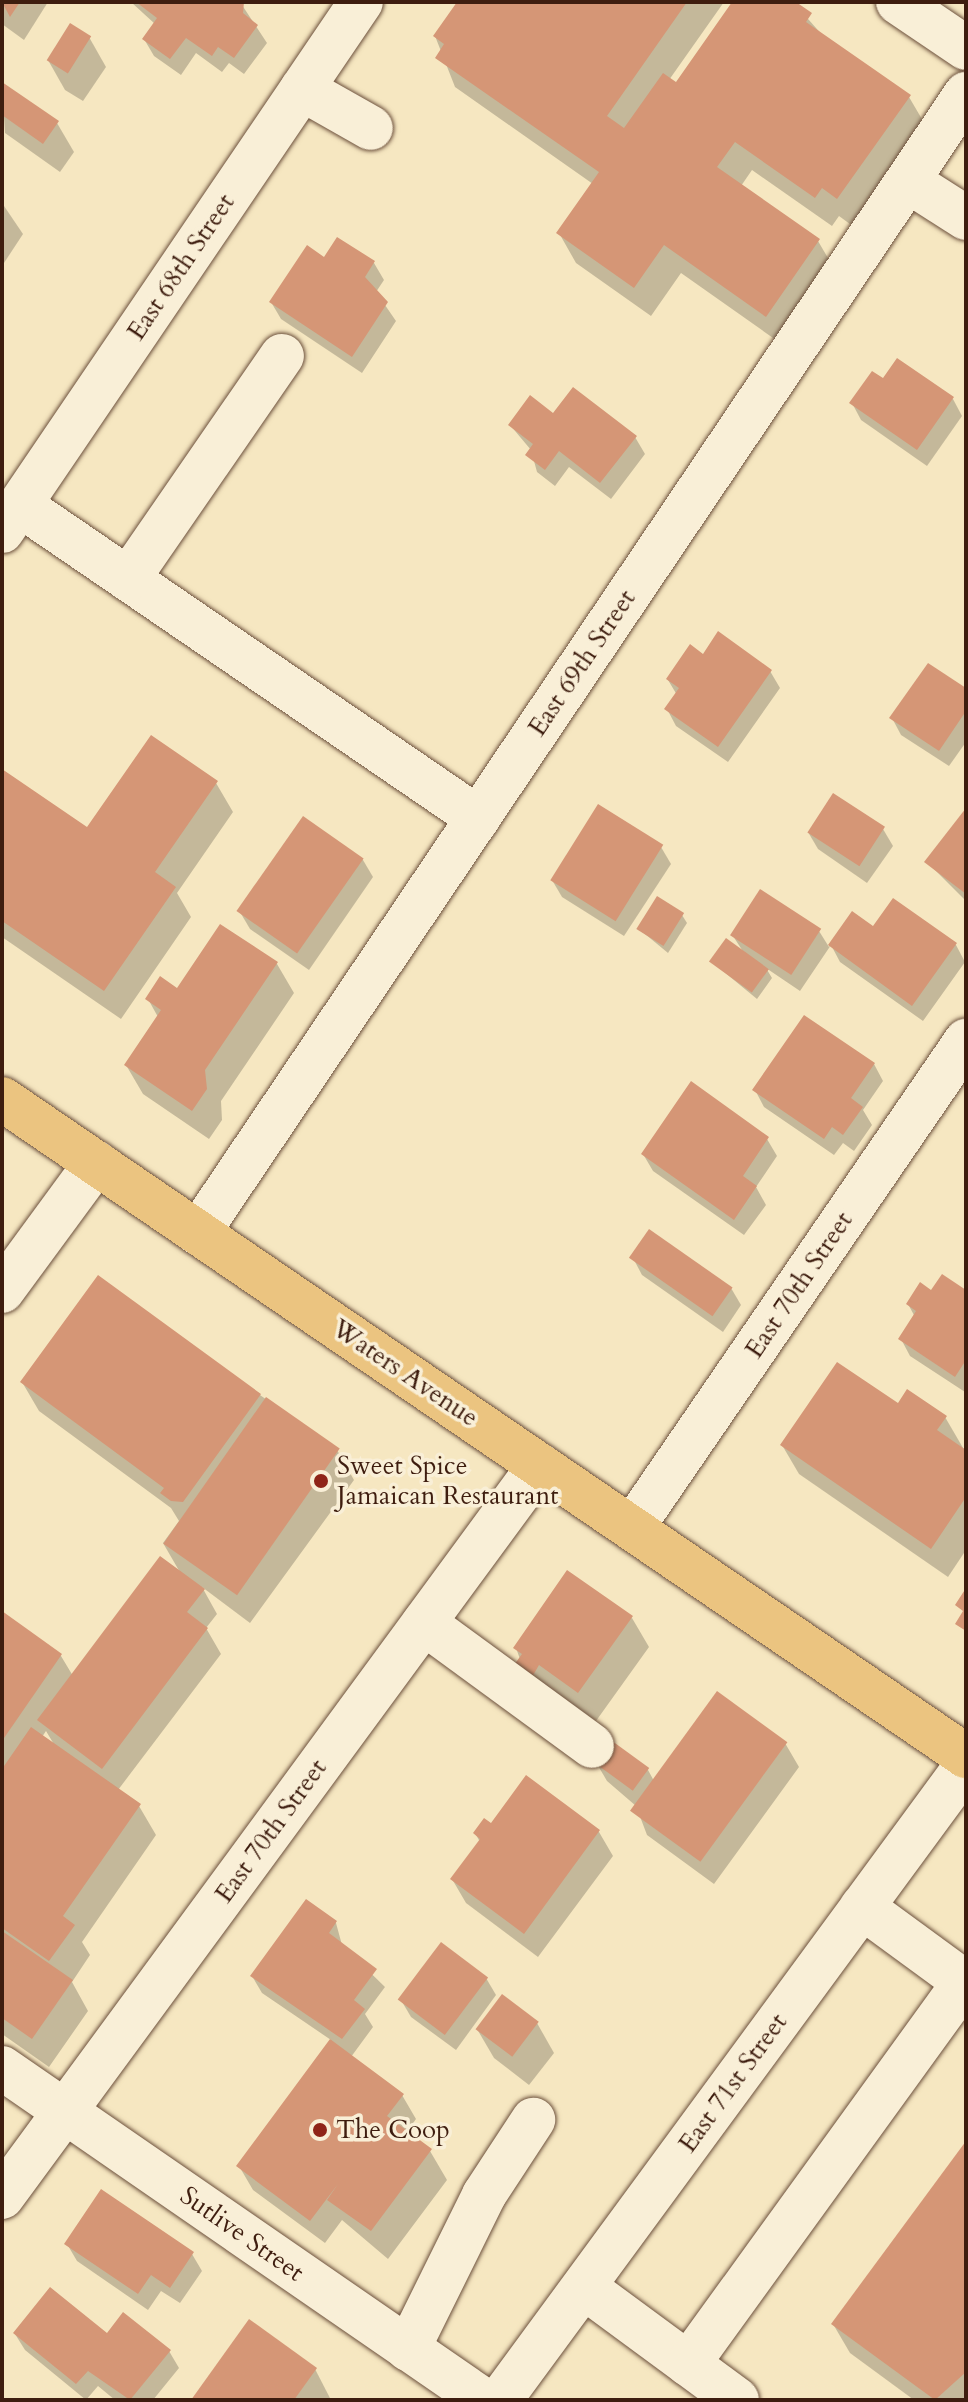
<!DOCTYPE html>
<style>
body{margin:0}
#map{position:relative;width:968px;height:2402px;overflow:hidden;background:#f6e7c1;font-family:Cardo,serif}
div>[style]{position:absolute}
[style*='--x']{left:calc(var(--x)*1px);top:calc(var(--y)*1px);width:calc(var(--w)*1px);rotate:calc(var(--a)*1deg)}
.shadow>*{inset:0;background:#0003}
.building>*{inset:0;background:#d59676;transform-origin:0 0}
.roads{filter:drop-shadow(0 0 2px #6c503c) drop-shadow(0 0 2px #6c503c)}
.minor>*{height:44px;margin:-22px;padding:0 22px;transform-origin:22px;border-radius:22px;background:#f9efd7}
.major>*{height:44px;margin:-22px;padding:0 22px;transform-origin:22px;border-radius:22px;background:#ebc480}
.dots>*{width:22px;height:22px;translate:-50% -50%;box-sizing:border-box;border:4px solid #f9efd7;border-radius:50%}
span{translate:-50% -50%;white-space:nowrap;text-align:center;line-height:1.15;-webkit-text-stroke:7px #f9efd7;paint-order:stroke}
.street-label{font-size:26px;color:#3e1d0f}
.poi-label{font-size:26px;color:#3e1d0f}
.left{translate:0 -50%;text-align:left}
.frame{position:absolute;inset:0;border:4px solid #3e1d0f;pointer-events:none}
</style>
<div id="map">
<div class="shadow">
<i style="clip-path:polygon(2px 2px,48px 2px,24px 40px,2px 24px)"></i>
<i style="clip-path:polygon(131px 2px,240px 2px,267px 43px,244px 74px,229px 63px,222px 72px,196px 53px,181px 75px,154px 56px,144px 39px,155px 24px)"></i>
<i style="clip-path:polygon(459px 2px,724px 2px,669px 80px,676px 85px,734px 2px,793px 2px,824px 37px,909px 97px,926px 126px,854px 227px,839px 216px,832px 226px,752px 170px,741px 186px,818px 241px,835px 270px,783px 345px,681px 273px,651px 316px,576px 263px,559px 233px,593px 184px,455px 87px,435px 36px)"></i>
<i style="clip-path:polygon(89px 37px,106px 67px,83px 101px,65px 90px,48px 60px)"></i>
<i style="clip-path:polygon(2px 84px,57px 123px,74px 152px,60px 172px,5px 133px)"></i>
<i style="clip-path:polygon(2px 203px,23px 234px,2px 266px)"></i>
<i style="clip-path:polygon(324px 259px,374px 263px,384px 280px,376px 292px,396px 321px,362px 373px,281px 319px,271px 302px)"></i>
<i style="clip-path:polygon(953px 399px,962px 416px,927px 466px,861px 420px,852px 403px)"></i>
<i style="clip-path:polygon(554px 416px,635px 437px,645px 454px,611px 499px,569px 467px,555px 486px,537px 472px,531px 450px,510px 425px)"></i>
<i style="clip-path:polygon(703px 656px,770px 671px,780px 688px,728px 762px,676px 726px,667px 709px,677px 695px,668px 680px)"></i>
<i style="clip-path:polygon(966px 690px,966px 742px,949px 766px,901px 735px,892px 718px)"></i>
<i style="clip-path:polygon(2px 771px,87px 830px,216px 783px,233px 812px,177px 893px,191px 917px,121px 1019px,2px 937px)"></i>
<i style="clip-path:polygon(966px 811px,966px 901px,927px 862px)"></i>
<i style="clip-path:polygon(303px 819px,363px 860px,373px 877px,309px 970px,250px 929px,240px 912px)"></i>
<i style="clip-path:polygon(883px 829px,893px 846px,867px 883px,818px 849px,808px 832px)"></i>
<i style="clip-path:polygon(661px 847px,671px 864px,624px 936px,562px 897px,552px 880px)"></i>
<i style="clip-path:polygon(853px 914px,874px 928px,956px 945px,965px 962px,923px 1021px,840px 962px,831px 945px,800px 991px,766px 968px,772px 978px,757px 999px,712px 962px,744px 953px,733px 936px,819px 931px,829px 947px)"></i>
<i style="clip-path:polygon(682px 915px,687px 923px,668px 953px,639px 929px)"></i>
<i style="clip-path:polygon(220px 926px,277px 964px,294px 993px,221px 1101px,222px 1120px,209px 1139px,143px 1094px,126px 1065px,158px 1017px,148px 999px,178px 991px)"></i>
<i style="clip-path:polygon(874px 1064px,883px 1081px,863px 1110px,872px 1125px,854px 1151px,843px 1143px,834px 1155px,764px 1107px,755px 1090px)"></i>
<i style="clip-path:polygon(767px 1139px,777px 1156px,756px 1187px,766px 1205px,744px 1235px,653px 1171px,643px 1154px)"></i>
<i style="clip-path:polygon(633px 1258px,731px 1288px,741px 1305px,723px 1332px,642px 1275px)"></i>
<i style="clip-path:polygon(966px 1292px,966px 1391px,965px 1392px,910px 1356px,901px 1339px,915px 1317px,908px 1304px,931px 1293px)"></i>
<i style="clip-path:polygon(evenodd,22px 1382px,260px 1395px,337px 1450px,354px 1480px,250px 1623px,202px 1587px,217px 1614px,206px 1628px,221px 1654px,118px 1790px,139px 1806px,156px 1835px,82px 1942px,90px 1955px,72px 1982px,88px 2011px,49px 2067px,2px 2034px,2px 1614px,61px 1656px,73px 1676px,181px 1574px,163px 1543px,179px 1521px,171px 1508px,39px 1411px,22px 1382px,46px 1731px,55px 1746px,42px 1737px,46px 1731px)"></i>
<i style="clip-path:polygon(898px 1406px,945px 1417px,966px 1453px,966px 1550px,948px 1577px,799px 1474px,782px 1445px)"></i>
<i style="clip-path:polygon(632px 1618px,649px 1647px,596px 1721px,557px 1693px,533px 1695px,516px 1648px)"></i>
<i style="clip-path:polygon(785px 1743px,799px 1767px,714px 1884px,647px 1835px,636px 1806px,607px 1781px,590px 1752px,648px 1770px,654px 1781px)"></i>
<i style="clip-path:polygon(527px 1778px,599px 1832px,613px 1856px,538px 1957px,466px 1903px,452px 1879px,480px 1842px,475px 1833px,491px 1826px)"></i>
<i style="clip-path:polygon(307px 1902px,336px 1923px,342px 1945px,385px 1987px,365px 2014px,373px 2027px,351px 2057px,402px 2095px,416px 2119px,406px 2133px,430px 2151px,447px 2180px,388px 2259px,342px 2220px,325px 2243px,253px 2190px,239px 2166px,331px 2040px,262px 1993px,252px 1976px)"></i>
<i style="clip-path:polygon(486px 1978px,496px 1995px,456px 2050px,411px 2017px,401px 2000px)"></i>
<i style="clip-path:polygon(537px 2023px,554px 2053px,529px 2085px,494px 2058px,477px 2029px)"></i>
<i style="clip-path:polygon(966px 2144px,966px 2400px,914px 2400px,850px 2353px,833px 2324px)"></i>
<i style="clip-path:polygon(67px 2244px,192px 2254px,202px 2271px,180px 2303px,161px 2291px,148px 2310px,77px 2261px)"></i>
<i style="clip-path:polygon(15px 2334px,169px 2351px,179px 2368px,153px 2400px,115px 2400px,98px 2386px,86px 2400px,25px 2350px)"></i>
<i style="clip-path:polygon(315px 2369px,331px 2400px,193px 2400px)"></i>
</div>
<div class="building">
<i style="clip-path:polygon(2px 2px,20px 2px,10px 17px)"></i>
<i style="clip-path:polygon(136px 2px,244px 2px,243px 13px,258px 25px,234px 58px,218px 47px,212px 56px,186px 38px,170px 59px,142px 39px,157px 18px)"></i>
<i style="clip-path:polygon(457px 2px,687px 2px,607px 116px,624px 128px,663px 73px,676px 82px,732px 2px,796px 2px,812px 13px,806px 22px,911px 95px,837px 199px,822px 188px,815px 198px,735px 142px,717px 167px,820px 239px,766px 317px,664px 245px,634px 288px,556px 233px,599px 172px,435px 58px,444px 44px,433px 36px)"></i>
<i style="left:70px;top:23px;width:25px;height:44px;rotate:32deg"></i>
<i style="clip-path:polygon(2px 82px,59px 121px,43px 144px,2px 115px)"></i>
<i style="clip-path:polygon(337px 237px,375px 261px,365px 277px,388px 302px,352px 357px,269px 302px,307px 245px,324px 257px)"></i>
<i style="clip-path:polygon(897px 358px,954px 397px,917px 450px,849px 403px,872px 371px,883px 378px)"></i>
<i style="clip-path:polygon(573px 387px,637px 436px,600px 483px,559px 451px,545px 470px,525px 455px,533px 444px,508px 425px,530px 395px,553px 413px)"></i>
<i style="clip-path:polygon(718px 631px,772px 670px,718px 747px,664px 709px,679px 688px,666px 679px,690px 644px,703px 654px)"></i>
<i style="clip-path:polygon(928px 663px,966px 688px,966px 711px,939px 751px,889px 718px)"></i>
<i style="clip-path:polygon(151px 735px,218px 781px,155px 872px,176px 887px,104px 991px,2px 921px,2px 769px,87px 827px)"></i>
<i style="left:833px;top:793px;width:62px;height:47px;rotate:33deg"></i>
<i style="left:598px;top:804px;width:77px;height:90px;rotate:32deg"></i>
<i style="clip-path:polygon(966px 808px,966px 894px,924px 862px)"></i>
<i style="left:303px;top:816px;width:74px;height:116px;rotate:35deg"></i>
<i style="left:760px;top:889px;width:73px;height:55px;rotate:33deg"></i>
<i style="left:657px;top:896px;width:32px;height:39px;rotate:32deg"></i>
<i style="clip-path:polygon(893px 898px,957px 943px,912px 1006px,828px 945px,852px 911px,873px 926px)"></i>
<i style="clip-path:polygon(220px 924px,278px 962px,205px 1070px,207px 1089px,192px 1111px,124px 1065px,161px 1010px,145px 999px,160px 976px,177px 988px)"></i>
<i style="left:726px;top:938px;width:53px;height:29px;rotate:36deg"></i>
<i style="clip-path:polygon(804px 1015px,875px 1063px,851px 1098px,863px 1107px,843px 1135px,832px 1127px,824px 1139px,752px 1090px)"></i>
<i style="clip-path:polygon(691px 1081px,769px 1137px,743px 1176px,757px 1186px,734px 1220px,641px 1154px)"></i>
<i style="left:649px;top:1229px;width:102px;height:35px;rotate:35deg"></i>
<i style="clip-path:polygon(942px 1274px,966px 1290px,966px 1360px,955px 1377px,898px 1339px,916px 1311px,906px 1304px,920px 1282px,931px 1290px)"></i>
<i style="clip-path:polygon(98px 1275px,261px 1394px,183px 1502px,171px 1501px,160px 1493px,164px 1488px,20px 1382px)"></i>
<i style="clip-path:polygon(837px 1362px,898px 1403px,907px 1389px,947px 1416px,937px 1430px,966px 1450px,966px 1497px,931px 1549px,780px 1445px)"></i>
<i style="left:266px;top:1397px;width:90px;height:179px;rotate:35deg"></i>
<i style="clip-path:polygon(160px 1556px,205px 1589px,187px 1612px,208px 1628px,102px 1769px,37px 1720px)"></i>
<i style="clip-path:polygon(567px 1570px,633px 1616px,578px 1693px,539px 1665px,532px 1677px,514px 1665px,522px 1654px,513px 1648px)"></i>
<i style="clip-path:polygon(966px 1588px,966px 1631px,955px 1624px,963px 1611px,955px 1605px)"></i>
<i style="clip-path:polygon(2px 1611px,62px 1654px,2px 1741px)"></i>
<i style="left:717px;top:1691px;width:87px;height:148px;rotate:36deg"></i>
<i style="clip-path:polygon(31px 1727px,141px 1804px,63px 1916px,75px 1925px,49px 1961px,2px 1928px,2px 1769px)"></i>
<i style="left:608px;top:1738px;width:51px;height:28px;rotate:36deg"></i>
<i style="clip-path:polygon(526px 1775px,600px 1830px,524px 1934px,450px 1879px,480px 1839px,473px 1833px,484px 1818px,491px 1823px)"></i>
<i style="clip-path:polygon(306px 1899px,337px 1921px,329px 1933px,377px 1969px,354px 2000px,365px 2009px,342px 2039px,250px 1976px)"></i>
<i style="clip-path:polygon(2px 1931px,73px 1980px,32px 2039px,2px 2018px)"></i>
<i style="left:441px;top:1942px;width:59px;height:72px;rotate:37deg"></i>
<i style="left:502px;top:1994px;width:46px;height:44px;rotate:37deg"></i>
<i style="clip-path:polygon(330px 2039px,404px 2094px,387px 2116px,432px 2149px,371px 2231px,327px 2200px,338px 2184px,310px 2221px,236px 2166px)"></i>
<i style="clip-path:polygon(966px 2141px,966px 2372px,935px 2400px,831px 2324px)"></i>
<i style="clip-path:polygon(101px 2189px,194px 2252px,170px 2288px,151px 2275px,138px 2294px,64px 2244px)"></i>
<i style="clip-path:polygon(50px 2287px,107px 2333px,123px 2312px,171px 2350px,130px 2400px,88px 2371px,76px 2384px,13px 2333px)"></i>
<i style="clip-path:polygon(249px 2319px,317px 2368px,294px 2400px,191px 2400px)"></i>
</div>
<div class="roads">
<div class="minor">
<i style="--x:898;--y:2;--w:82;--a:34.1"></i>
<i style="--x:302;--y:89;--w:79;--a:29.5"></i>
<i style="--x:908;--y:181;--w:69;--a:32.5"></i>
<i style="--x:20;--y:505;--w:555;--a:34.35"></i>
<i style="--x:2;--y:531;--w:639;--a:-55.84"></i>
<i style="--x:128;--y:579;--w:271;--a:-55.4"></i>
<i style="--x:198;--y:1233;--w:1374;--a:-56.01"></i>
<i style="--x:2;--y:1291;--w:159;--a:-53.7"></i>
<i style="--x:632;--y:1528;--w:591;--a:-55.56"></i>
<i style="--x:424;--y:1623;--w:208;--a:36.2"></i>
<i style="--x:862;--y:1907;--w:129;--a:36.2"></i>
<i style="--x:2;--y:2068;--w:584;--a:34.61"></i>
<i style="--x:2;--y:2197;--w:908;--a:-53.69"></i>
<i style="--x:584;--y:2287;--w:190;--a:36.4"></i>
<i style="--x:408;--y:2349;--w:172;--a:-63.7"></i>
<i style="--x:484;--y:2195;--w:90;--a:-56.8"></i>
<i style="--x:688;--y:2364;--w:472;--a:-54.1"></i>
<i style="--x:500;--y:2400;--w:787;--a:-53.68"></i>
</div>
<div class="major">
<i style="--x:2;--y:1099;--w:1167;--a:34.28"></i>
</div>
</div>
<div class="dots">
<i style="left:321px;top:1481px;background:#8f2418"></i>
<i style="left:320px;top:2130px;background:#8f2418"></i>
</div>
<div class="street-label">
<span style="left:181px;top:267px;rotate:-56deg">East 68th Street</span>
<span style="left:582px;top:663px;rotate:-56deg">East 69th Street</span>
<span style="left:799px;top:1285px;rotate:-56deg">East 70th Street</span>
<span style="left:405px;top:1373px;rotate:34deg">Waters Avenue</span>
<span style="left:271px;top:1831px;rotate:-54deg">East 70th Street</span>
<span style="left:733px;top:2083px;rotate:-54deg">East 71st Street</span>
<span style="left:242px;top:2234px;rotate:35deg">Sutlive Street</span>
</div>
<div class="poi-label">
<span class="left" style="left:337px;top:1481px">Sweet Spice<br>Jamaican Restaurant</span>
<span class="left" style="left:336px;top:2130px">The Coop</span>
</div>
<div class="frame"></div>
</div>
